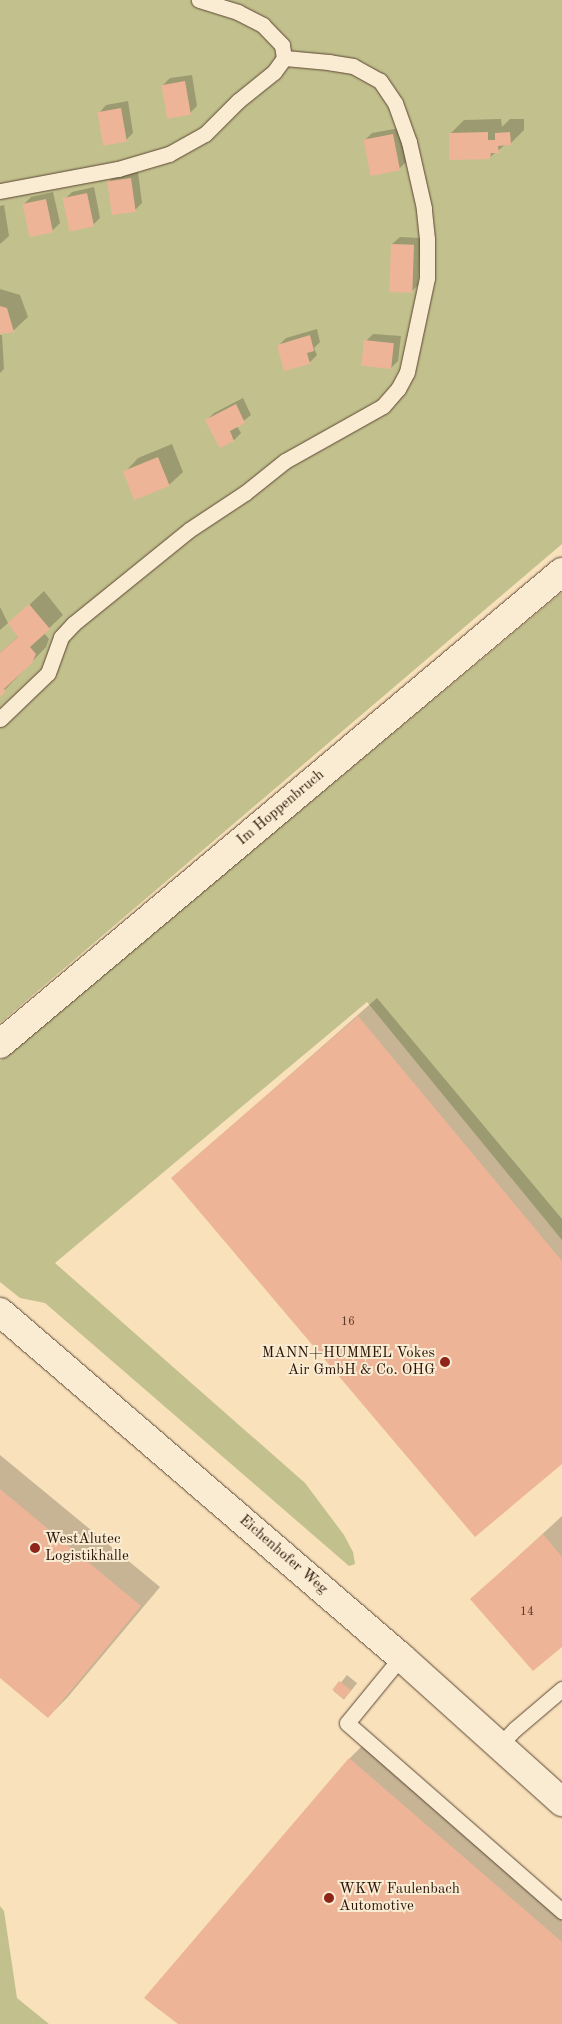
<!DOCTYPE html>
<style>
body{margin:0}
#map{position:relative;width:562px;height:2024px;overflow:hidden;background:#f8e1bb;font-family:"Old Standard TT",serif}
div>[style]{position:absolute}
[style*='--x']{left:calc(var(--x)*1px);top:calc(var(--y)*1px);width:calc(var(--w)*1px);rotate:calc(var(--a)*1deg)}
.green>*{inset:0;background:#c2c18d}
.shadow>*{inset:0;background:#0003;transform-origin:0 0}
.building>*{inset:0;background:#eeb498;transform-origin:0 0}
.roads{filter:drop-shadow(0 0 1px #5d4634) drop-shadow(0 0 1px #5d4634)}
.service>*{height:15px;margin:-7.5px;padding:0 7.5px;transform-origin:7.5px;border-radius:7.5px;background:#faecd3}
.minor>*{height:28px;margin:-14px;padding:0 14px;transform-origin:14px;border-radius:14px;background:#faecd3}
.dots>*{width:14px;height:14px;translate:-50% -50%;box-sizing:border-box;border:2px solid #faecd3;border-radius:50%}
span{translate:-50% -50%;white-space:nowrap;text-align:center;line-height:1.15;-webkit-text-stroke:4px #faecd3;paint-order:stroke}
.number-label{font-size:12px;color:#5a3b2b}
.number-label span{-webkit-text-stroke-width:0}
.street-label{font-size:15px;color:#291307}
.poi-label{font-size:15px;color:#291307}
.right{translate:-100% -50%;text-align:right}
.left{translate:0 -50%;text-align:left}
</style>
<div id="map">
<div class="green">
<i style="clip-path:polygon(0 0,562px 0,562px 544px,0 1023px)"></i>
<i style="clip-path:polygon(562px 592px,562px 1240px,367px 1002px,55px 1263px,305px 1483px,344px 1535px,353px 1552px,355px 1564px,349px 1566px,45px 1303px,20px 1298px,0 1282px,0 1061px)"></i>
<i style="clip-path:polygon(0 1906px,4px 1911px,17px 1998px,49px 2024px,0 2024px)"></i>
</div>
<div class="shadow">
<i style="clip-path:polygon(192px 75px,197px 106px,190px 113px,163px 85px,170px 78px)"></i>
<i style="clip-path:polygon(128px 101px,133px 133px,126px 140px,99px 113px,106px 105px)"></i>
<i style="clip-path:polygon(501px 119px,502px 127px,510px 119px,524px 119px,524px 130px,510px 144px,506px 144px,490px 157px,450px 134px,464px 120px)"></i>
<i style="clip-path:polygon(400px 128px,406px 162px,399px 169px,365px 140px,372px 133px)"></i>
<i style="clip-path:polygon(138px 172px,142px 203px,135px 210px,108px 183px,115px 175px)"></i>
<i style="clip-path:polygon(94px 187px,100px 218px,93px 225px,65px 199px,72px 192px)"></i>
<i style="clip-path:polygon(53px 192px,60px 223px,52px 231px,24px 204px,31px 197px)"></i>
<i style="clip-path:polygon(4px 205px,9px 236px,0 244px,0 206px)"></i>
<i style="clip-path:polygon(400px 237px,421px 238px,418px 285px,411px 292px,392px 244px)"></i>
<i style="clip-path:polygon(0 289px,20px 295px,28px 317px,14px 330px,0 333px)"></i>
<i style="clip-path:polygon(317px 329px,320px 342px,314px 348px,317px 355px,310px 362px,279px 345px,286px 338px)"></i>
<i style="clip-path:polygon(373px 334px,401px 336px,398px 361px,391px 368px,366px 341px)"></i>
<i style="clip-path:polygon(0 335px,2px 335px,4px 369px,0 373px)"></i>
<i style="clip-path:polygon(243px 398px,251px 415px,237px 426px,241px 433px,234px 440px,220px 446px,207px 420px,214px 413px)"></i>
<i style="clip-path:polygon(172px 444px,183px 472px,169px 485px,125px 472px,138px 458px)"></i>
<i style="clip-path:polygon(44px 591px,63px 615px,44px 633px,49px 639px,46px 647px,0 695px,0 653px,19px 636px,10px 623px)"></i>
<i style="clip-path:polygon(0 607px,8px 623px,0 630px)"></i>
<i style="clip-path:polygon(377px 998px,562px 1219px,562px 1462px,173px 1178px)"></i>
<i style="clip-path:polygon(0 1455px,160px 1587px,67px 1698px,48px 1717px,0 1676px)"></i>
<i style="clip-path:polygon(562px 1516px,562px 1645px,472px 1599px)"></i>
<i style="left:347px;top:1675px;width:13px;height:21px;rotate:39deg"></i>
<i style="clip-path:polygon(369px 1739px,562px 1907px,562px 2024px,180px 2024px,146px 1997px,350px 1758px)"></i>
</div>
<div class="building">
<i style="left:185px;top:81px;width:34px;height:24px;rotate:80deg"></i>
<i style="left:121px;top:108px;width:34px;height:24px;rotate:80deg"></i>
<i style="clip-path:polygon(488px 132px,488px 140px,495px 140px,495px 133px,510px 132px,511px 145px,498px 146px,499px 153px,491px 153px,490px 159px,449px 160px,449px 133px)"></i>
<i style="left:393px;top:134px;width:37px;height:30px;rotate:79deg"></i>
<i style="left:131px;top:178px;width:34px;height:24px;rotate:82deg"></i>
<i style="left:87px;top:193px;width:34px;height:25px;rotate:78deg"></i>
<i style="left:46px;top:199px;width:34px;height:24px;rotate:78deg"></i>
<i style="left:391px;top:244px;width:23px;height:48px;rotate:2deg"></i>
<i style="clip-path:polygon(0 306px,7px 308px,14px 332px,0 334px)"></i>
<i style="clip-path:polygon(310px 335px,314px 351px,307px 353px,310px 364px,284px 371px,277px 345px)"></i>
<i style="left:364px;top:340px;width:30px;height:26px;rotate:6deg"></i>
<i style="clip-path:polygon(236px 404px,245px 423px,230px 431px,234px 441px,220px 448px,205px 420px)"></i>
<i style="left:158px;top:457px;width:31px;height:38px;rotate:68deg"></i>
<i style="clip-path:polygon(29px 604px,50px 629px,30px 647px,36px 654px,32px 663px,4px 689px,6px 691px,0 697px,0 653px,18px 637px,8px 623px)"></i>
<i style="clip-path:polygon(358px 1016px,562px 1261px,562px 1464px,475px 1537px,171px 1178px)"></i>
<i style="clip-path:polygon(0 1489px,141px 1606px,48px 1718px,0 1678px)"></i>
<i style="clip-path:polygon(543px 1534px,562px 1557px,562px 1647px,533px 1671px,470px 1599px)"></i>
<i style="left:339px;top:1681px;width:15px;height:11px;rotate:37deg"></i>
<i style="clip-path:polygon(349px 1758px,562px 1942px,562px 2024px,178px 2024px,144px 1998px)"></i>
</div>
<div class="roads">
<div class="service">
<i style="--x:0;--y:191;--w:120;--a:-10.6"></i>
<i style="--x:118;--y:169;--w:53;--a:-16.4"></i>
<i style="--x:169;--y:154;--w:41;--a:-29.1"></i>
<i style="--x:205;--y:134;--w:47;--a:-45"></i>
<i style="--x:238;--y:101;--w:46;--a:-38.9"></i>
<i style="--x:274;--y:72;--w:17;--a:-54"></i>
<i style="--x:284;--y:58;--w:13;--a:-99"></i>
<i style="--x:282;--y:45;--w:28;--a:-134"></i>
<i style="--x:263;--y:25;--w:28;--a:-153"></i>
<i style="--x:238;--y:12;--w:41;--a:-162.9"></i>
<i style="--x:0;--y:719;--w:66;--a:-43.8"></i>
<i style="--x:48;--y:673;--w:38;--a:-70"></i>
<i style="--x:61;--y:637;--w:18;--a:-47"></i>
<i style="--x:73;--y:624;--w:149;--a:-39"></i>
<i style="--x:189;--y:530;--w:67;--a:-33.5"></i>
<i style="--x:245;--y:493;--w:51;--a:-38.7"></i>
<i style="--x:285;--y:461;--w:112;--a:-29.3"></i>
<i style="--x:383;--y:406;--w:23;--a:-49"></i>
<i style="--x:398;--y:389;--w:19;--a:-62"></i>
<i style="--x:407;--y:372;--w:96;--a:-78"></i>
<i style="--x:427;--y:278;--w:39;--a:-90"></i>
<i style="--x:427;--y:239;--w:31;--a:-96"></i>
<i style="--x:424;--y:208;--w:68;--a:-102.8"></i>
<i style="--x:409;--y:142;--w:41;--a:-109.7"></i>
<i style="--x:395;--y:103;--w:27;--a:-124"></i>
<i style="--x:380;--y:81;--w:31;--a:-151"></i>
<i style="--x:353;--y:66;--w:24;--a:-171"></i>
<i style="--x:329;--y:62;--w:45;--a:-174.9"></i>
<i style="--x:401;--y:1657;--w:85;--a:129.3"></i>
<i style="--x:347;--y:1723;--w:286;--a:41.2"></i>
<i style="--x:499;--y:1746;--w:23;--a:-47"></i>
<i style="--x:515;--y:1729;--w:62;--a:-40.4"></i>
</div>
<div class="minor">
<i style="--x:0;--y:1044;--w:734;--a:-40.03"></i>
<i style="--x:0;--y:1312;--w:529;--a:40.71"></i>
<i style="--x:401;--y:1657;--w:217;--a:42"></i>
</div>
</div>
<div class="dots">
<i style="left:445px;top:1362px;background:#8f2418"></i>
<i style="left:35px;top:1548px;background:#8f2418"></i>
<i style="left:329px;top:1898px;background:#8f2418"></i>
</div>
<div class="number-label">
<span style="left:348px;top:1323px">16</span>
<span style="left:527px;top:1613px">14</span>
</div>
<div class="street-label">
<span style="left:281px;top:808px;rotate:-40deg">Im Hoppenbruch</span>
<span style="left:283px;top:1555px;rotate:41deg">Eichenhofer Weg</span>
</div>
<div class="poi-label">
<span class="right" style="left:435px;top:1362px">MANN+HUMMEL Vokes<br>Air GmbH &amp; Co. OHG</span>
<span class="left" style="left:45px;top:1548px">WestAlutec<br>Logistikhalle</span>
<span class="left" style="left:339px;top:1898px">WKW Faulenbach<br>Automotive</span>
</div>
</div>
